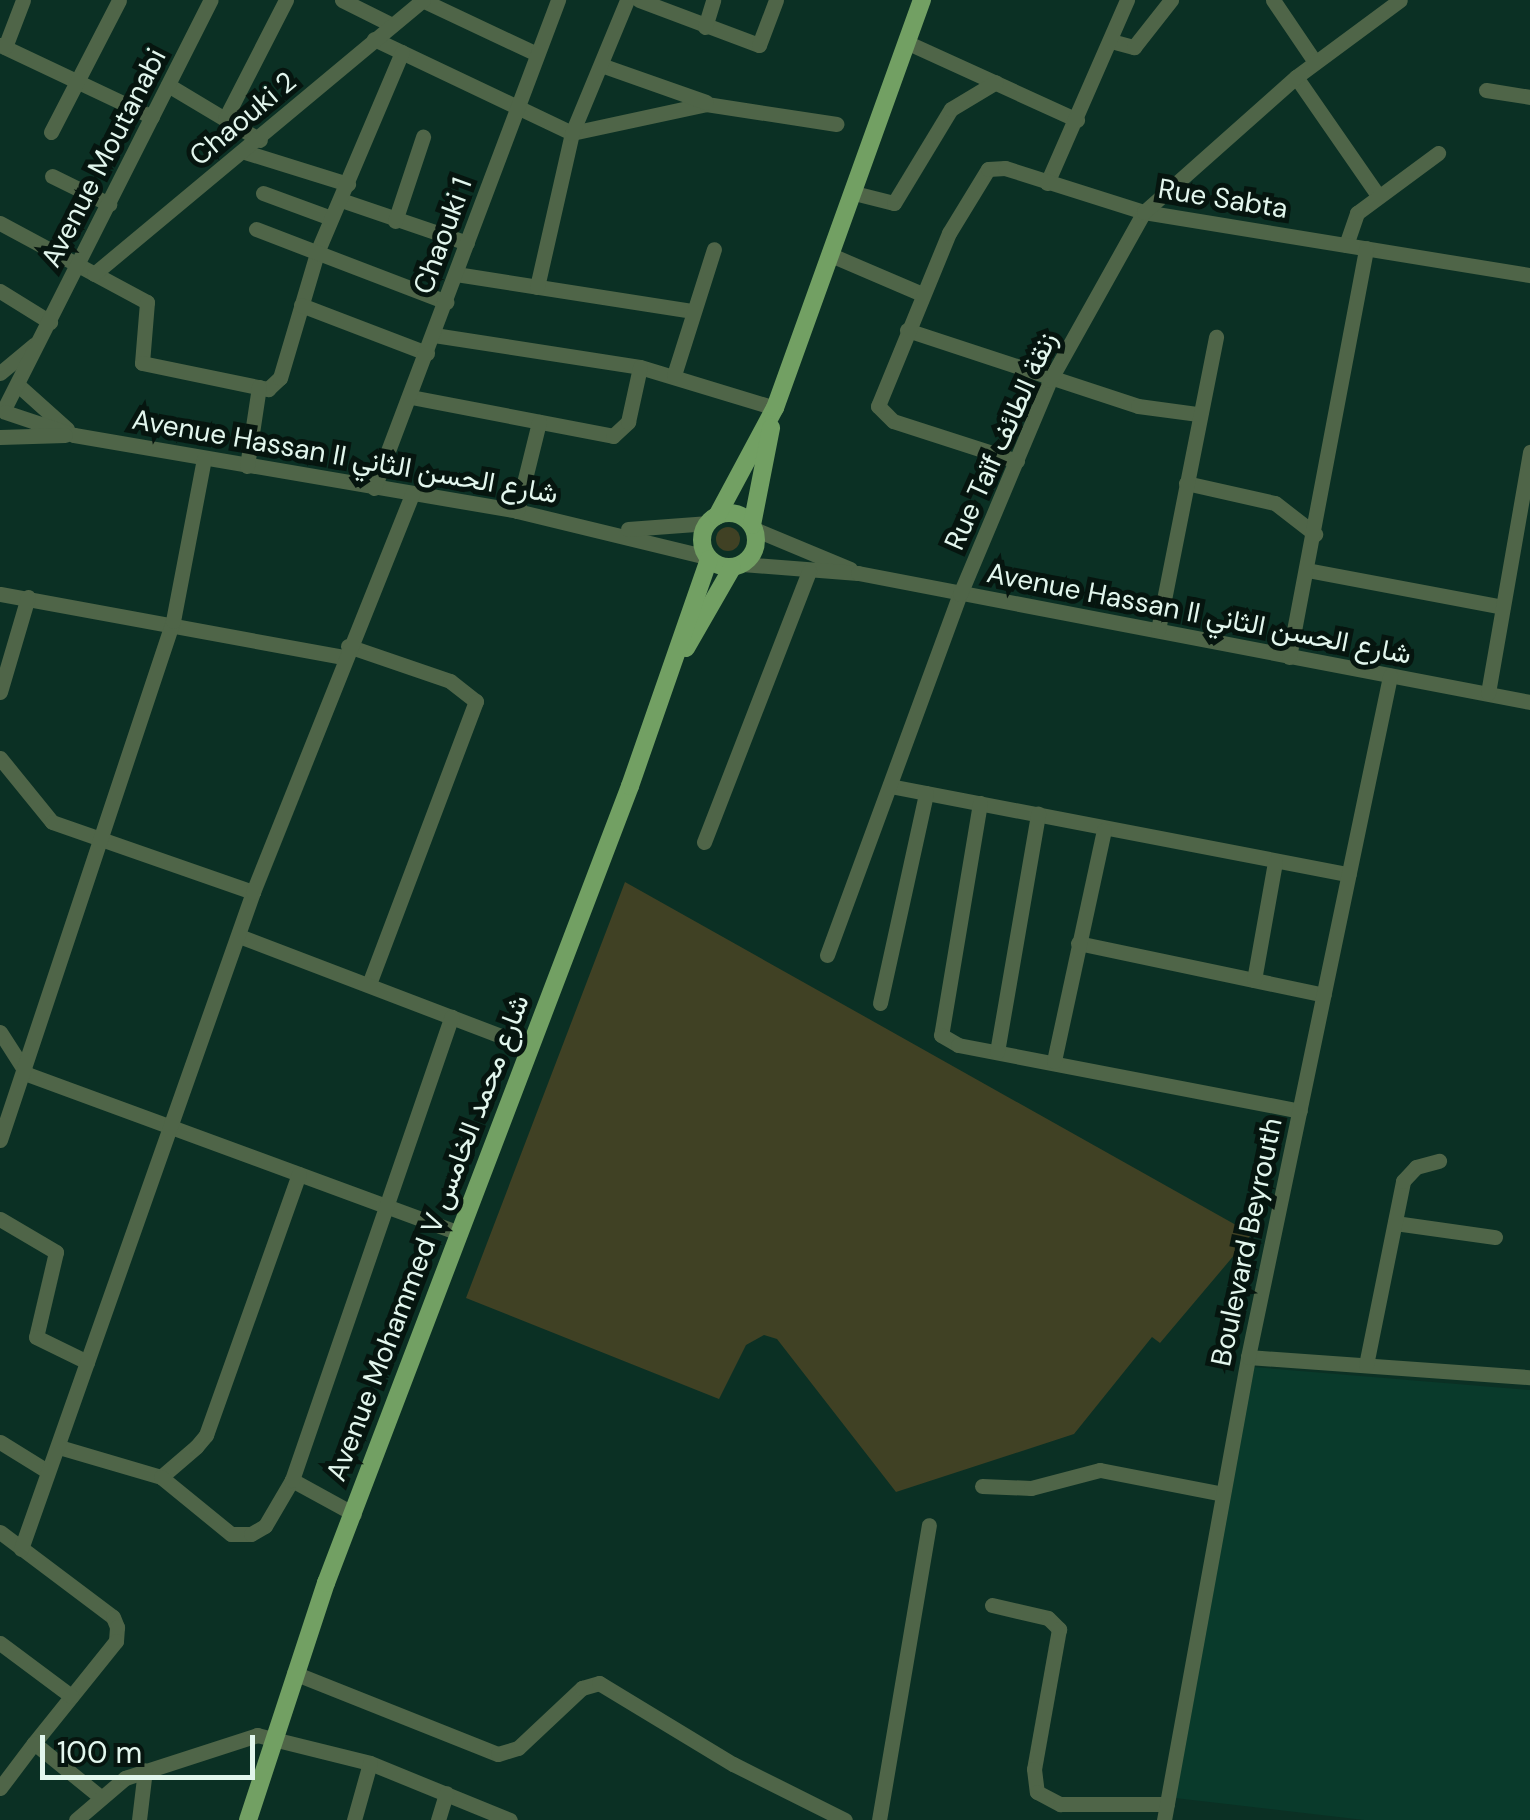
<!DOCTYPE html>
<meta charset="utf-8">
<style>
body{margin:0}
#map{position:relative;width:1530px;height:1820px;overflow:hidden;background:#0b3024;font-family:"DM Sans",Vazirmatn,sans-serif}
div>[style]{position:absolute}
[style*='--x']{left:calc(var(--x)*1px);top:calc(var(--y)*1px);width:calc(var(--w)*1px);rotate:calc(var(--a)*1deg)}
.built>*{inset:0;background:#093a2b}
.green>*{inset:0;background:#404124}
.round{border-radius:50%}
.minor>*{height:15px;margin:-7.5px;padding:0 7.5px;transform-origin:7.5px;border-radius:7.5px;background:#4f6548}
.major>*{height:18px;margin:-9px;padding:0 9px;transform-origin:9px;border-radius:9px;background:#72a063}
.major>.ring{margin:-9px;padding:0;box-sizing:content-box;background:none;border:18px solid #72a063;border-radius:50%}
span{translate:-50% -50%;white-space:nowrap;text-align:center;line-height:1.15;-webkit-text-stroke:10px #06150f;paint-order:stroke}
.street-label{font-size:28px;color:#e2f6ed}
.scale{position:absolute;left:40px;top:1735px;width:215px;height:45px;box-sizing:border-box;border:5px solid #e2f6ed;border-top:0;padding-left:12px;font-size:30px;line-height:35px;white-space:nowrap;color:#e2f6ed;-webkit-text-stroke:8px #06150f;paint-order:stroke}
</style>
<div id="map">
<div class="built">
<i style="clip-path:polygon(1253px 1367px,1530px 1390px,1530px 1820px,1364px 1820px,1175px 1798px)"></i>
</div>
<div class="green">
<i class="round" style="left:716px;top:527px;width:24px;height:24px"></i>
<i style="clip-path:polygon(625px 882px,1252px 1234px,1160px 1343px,1152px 1337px,1074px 1434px,896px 1492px,777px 1339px,764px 1335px,746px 1345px,719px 1399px,466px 1298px)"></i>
</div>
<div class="minor">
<i style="--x:342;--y:0;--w:56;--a:26.6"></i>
<i style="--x:422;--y:0;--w:127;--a:25.2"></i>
<i style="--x:639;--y:0;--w:128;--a:20.6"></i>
<i style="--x:759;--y:45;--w:48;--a:-69.3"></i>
<i style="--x:1273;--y:0;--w:75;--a:55.9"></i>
<i style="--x:705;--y:27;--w:28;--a:-73"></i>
<i style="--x:374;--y:39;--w:219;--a:25.4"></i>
<i style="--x:572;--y:133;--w:137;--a:-12.2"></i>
<i style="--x:706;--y:104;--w:132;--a:8.7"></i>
<i style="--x:1111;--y:41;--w:24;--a:15"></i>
<i style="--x:1134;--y:47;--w:60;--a:-51.8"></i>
<i style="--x:906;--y:42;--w:188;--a:24.5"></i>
<i style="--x:0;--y:45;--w:168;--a:25.3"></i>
<i style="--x:5;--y:47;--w:50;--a:-69"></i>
<i style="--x:601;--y:65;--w:111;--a:19.4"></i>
<i style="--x:1296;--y:77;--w:142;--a:55.3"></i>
<i style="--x:168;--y:85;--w:107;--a:30.9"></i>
<i style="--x:1486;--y:90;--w:45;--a:9"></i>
<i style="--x:225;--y:119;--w:134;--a:-62.9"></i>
<i style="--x:51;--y:132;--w:148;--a:-62.7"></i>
<i style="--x:245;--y:152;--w:108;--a:17.3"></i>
<i style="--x:52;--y:176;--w:64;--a:26.2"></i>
<i style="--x:1047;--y:183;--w:200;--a:-66.4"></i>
<i style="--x:263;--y:193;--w:72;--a:20.2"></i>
<i style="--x:854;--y:193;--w:41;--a:14"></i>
<i style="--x:894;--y:203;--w:110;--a:-58.8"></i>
<i style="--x:951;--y:109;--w:52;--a:-31"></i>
<i style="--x:341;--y:200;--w:133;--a:18.8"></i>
<i style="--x:395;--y:221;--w:89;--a:-71.6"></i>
<i style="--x:0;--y:223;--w:167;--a:28.3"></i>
<i style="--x:147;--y:302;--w:61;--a:94.7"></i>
<i style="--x:142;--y:363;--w:129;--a:11.7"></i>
<i style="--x:268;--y:389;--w:16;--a:-43"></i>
<i style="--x:280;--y:378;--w:134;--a:-73.5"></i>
<i style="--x:318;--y:250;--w:215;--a:-67"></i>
<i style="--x:256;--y:229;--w:204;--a:21"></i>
<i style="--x:1346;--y:245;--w:34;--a:-71"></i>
<i style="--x:1357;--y:213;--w:101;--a:-36.5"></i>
<i style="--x:831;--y:255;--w:99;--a:23.2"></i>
<i style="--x:94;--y:274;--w:428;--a:-39.8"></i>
<i style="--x:456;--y:274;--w:240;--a:8.9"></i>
<i style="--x:537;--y:287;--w:158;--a:-77.2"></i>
<i style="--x:572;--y:133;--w:144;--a:-67.5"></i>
<i style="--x:0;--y:291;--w:59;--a:31.8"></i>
<i style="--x:301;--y:305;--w:135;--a:20.9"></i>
<i style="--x:907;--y:330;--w:243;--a:18.2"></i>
<i style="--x:1138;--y:406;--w:61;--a:7.6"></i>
<i style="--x:434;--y:335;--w:208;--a:8.8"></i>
<i style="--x:640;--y:367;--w:141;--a:16.9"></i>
<i style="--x:0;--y:373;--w:45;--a:-39.6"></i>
<i style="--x:674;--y:375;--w:132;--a:-72.4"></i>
<i style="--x:18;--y:385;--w:66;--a:41.9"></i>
<i style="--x:411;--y:397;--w:206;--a:10.9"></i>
<i style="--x:613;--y:436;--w:21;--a:-43"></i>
<i style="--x:628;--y:422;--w:56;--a:-77.7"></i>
<i style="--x:4;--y:409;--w:458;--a:-63.2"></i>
<i style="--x:5;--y:412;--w:73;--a:18.4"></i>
<i style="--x:74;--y:435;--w:449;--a:9.7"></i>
<i style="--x:517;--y:511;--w:195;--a:13.6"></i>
<i style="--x:0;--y:437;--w:65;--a:-1.8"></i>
<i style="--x:1017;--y:461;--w:130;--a:-162.1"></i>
<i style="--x:893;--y:421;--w:21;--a:-135"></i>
<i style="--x:878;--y:406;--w:187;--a:-67.7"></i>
<i style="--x:949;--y:233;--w:75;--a:-58.6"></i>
<i style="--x:988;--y:169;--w:17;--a:-3"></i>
<i style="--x:1005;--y:168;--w:146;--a:17.6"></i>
<i style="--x:1144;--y:212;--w:391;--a:9.3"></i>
<i style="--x:247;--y:466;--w:80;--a:-81.4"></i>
<i style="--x:1186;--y:483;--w:91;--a:12.7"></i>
<i style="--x:1275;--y:503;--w:51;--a:37.8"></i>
<i style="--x:374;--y:488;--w:522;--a:-69.34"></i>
<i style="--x:517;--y:511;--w:92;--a:-76.1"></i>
<i style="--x:628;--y:529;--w:81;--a:-4.2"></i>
<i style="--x:754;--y:529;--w:104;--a:22.6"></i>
<i style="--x:742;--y:564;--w:116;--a:4.4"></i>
<i style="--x:858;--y:573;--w:684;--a:10.87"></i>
<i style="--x:1307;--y:570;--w:199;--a:10.7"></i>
<i style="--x:0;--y:594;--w:349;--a:10.4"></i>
<i style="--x:1158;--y:630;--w:299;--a:-78.8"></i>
<i style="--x:348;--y:646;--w:108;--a:18.9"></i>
<i style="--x:450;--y:681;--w:33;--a:38"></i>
<i style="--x:476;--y:701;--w:303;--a:110.7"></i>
<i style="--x:1289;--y:657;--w:416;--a:-79.3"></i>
<i style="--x:0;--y:692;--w:99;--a:-73.6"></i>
<i style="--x:1488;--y:693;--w:245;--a:-80.1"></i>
<i style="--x:0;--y:758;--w:82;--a:50.9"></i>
<i style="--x:52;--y:822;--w:213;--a:19.2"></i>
<i style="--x:890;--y:786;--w:467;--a:10.9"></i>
<i style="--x:980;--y:803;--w:235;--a:99.5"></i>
<i style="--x:941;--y:1035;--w:20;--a:30"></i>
<i style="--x:958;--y:1045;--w:348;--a:10.9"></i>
<i style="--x:704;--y:842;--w:291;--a:-68.8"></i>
<i style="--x:239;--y:936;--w:311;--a:20.9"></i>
<i style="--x:1078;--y:943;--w:251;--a:11.9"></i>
<i style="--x:827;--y:955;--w:385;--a:-69.8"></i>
<i style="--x:960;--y:594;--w:232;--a:-67.2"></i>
<i style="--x:1050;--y:380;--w:193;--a:-60.8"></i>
<i style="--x:1144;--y:212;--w:203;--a:-41.6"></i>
<i style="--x:1296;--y:77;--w:129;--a:-36.5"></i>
<i style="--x:1254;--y:980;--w:120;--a:-79.9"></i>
<i style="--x:880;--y:1003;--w:215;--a:-77.6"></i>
<i style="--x:0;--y:1032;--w:50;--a:57.3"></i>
<i style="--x:27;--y:1074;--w:460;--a:20.2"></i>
<i style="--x:997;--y:1052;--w:242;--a:-80.2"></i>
<i style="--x:1054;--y:1061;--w:236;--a:-77.8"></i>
<i style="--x:0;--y:1140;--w:547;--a:-71.57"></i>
<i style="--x:173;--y:621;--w:165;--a:-79.2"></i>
<i style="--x:0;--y:1219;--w:65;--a:30.5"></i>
<i style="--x:56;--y:1252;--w:87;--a:103.2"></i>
<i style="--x:36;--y:1337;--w:57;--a:26.1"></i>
<i style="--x:1395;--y:1223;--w:101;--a:8"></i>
<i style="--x:1248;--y:1357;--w:283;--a:4.1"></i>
<i style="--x:1366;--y:1365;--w:188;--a:-78.6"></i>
<i style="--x:1403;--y:1181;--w:19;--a:-47"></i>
<i style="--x:1416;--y:1167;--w:24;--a:-15"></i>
<i style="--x:0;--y:1442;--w:55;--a:31.7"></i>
<i style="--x:59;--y:1447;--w:106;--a:16.4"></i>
<i style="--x:161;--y:1477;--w:46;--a:-40.6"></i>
<i style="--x:196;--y:1447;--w:16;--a:-50"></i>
<i style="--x:206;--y:1435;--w:277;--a:-70.4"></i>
<i style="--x:161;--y:1477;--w:90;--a:39.2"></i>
<i style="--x:231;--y:1534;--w:20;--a:0"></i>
<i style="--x:251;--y:1534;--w:16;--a:-30"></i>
<i style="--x:265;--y:1526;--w:53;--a:-59.6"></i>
<i style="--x:982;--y:1486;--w:49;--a:2.3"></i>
<i style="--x:1031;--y:1488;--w:71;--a:-14.6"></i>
<i style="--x:1100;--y:1470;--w:125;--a:11"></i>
<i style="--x:354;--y:1514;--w:71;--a:-151.3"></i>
<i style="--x:292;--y:1480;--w:490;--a:-71"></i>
<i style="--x:0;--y:1532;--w:141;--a:37"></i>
<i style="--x:113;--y:1617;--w:11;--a:68"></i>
<i style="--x:117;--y:1627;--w:14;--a:94"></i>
<i style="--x:116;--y:1641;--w:131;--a:128.8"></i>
<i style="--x:34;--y:1743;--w:82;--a:39.1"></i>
<i style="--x:21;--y:1549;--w:697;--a:-70.55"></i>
<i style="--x:253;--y:892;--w:429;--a:-68.2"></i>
<i style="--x:992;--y:1605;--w:57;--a:13.1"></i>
<i style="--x:1048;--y:1618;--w:16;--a:45"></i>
<i style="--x:1059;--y:1629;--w:142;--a:100.1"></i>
<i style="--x:1034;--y:1769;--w:23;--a:83"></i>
<i style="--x:1037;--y:1792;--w:26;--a:28"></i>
<i style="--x:1060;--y:1804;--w:107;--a:0"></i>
<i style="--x:0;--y:1643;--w:89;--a:36.7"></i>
<i style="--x:294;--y:1673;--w:219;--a:21.7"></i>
<i style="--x:498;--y:1754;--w:21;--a:-17"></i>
<i style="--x:518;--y:1748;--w:88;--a:-43.2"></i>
<i style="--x:582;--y:1688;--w:18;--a:-16"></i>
<i style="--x:599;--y:1683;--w:157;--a:31.2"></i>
<i style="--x:733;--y:1764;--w:125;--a:26.6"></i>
<i style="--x:0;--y:1788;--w:56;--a:-52.9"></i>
<i style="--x:76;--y:1820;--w:65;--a:-40.6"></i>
<i style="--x:125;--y:1778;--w:139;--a:-18"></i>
<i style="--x:257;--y:1735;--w:116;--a:13.9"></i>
<i style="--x:370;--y:1763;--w:151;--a:22.2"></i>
<i style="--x:139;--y:1820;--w:50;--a:-83.2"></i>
<i style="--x:354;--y:1820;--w:59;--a:-74.3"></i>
<i style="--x:438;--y:1820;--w:28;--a:-73"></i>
<i style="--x:879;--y:1820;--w:299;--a:-80.4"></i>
<i style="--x:1164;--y:1820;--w:471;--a:-79.7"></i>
<i style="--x:1248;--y:1357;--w:696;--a:-78.22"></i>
</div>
<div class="major">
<i class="ring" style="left:702px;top:513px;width:36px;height:36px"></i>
<i style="--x:717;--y:516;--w:123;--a:-61.8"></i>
<i style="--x:775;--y:408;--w:434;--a:-70.2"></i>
<i style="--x:752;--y:525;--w:99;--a:-78.9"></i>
<i style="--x:686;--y:648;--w:92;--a:-60.1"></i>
<i style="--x:248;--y:1820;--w:250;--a:-71.8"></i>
<i style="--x:326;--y:1583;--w:853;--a:-69.12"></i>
<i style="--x:630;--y:786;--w:240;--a:-70.8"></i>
</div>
<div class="street-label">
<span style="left:243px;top:119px;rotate:-40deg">Chaouki 2</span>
<span style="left:104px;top:158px;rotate:-63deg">Avenue Moutanabi</span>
<span style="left:1223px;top:199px;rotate:9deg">Rue Sabta</span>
<span style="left:443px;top:236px;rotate:-70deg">Chaouki 1</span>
<span style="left:1001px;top:441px;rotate:-66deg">Rue Taïf زنقة الطائف</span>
<span style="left:345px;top:457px;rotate:10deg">Avenue Hassan II شارع الحسن الثاني</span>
<span style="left:1199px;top:614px;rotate:11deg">Avenue Hassan II شارع الحسن الثاني</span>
<span style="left:428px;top:1238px;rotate:-69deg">Avenue Mohammed V شارع محمد الخامس</span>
<span style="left:1247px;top:1242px;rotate:-78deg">Boulevard Beyrouth</span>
</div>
<div class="scale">100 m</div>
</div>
